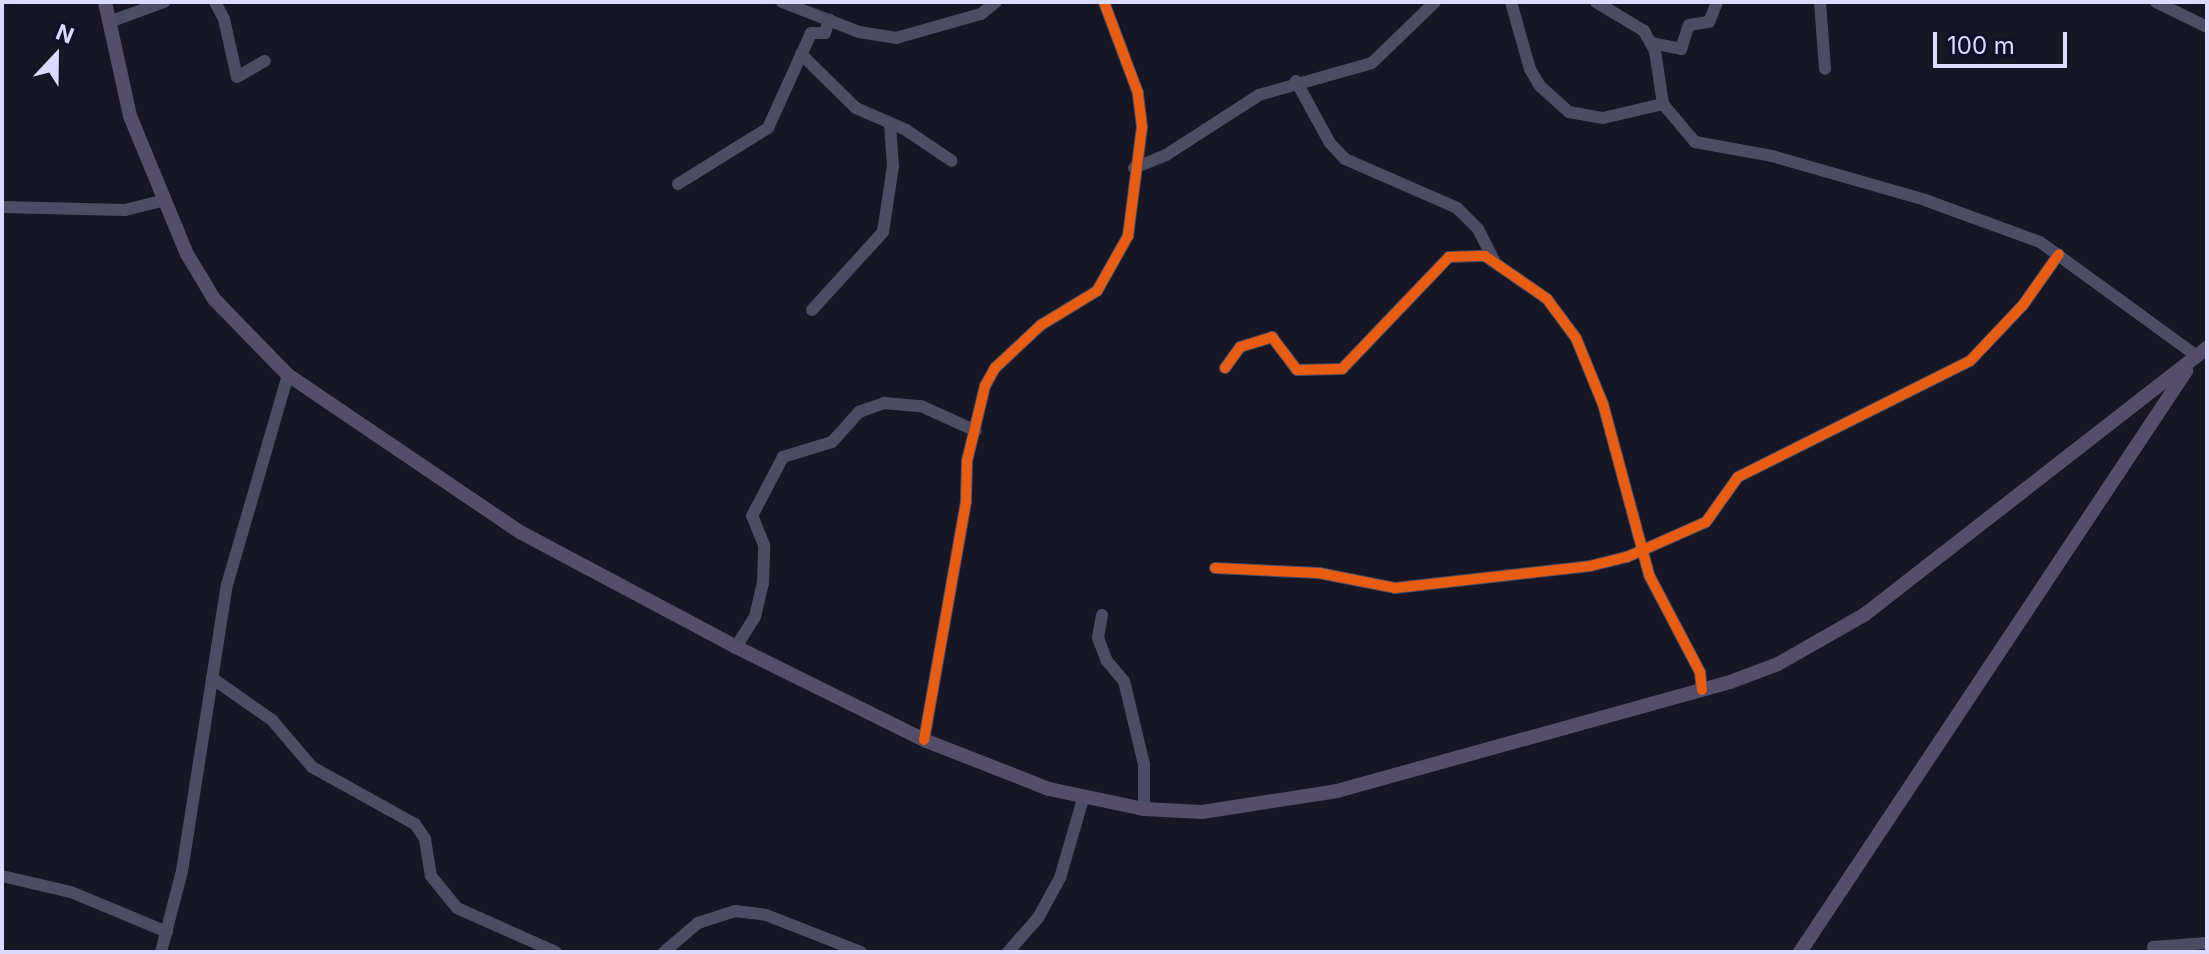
<!DOCTYPE html>
<style>
body{margin:0}
#map{position:relative;width:2209px;height:954px;overflow:hidden;background:#171624;font-family:Inter,sans-serif}
div>[style]{position:absolute}
[style*='--x']{left:calc(var(--x)*1px);top:calc(var(--y)*1px);width:calc(var(--w)*1px);rotate:calc(var(--a)*1deg)}
.minor>*{height:12px;margin:-6px;padding:0 6px;transform-origin:6px;border-radius:6px;background:#4b4d65}
.major>*{height:14px;margin:-7px;padding:0 7px;transform-origin:7px;border-radius:7px;background:#544e6a}
.cycleway>*{height:10px;margin:-5px;padding:0 5px;transform-origin:5px;border-radius:5px;background:#e95d12}
span{translate:-50% -50%;white-space:nowrap;text-align:center;line-height:1.15;-webkit-text-stroke:6px #11102a;paint-order:stroke}
.frame{position:absolute;inset:0;border:4px solid #dadbff;pointer-events:none}
.north{position:absolute;left:16px;top:16px;width:80px;height:80px;-webkit-text-stroke:6px #11102a;paint-order:stroke;rotate:22deg;font-size:22px;font-weight:700;line-height:32px;text-align:center;color:#dadbff}
.north::after{content:'';display:block;margin:auto;width:28px;height:36px;background:#dadbff;clip-path:polygon(50% 0,100% 100%,50% 72%,0 100%)}
.scale{position:absolute;left:1933px;top:32px;width:134px;height:36px;box-sizing:border-box;border:4px solid #dadbff;border-top:0;padding-left:10px;font-size:24px;line-height:28px;white-space:nowrap;color:#dadbff;-webkit-text-stroke:6px #11102a;paint-order:stroke}
</style>
<div id="map">
<div class="minor">
<i style="--x:215;--y:2;--w:19;--a:62"></i>
<i style="--x:224;--y:19;--w:59;--a:77.4"></i>
<i style="--x:237;--y:77;--w:32;--a:-30"></i>
<i style="--x:782;--y:2;--w:83;--a:21.3"></i>
<i style="--x:859;--y:32;--w:37;--a:9"></i>
<i style="--x:896;--y:38;--w:88;--a:-15.8"></i>
<i style="--x:981;--y:14;--w:19;--a:-39"></i>
<i style="--x:1511;--y:2;--w:70;--a:74.2"></i>
<i style="--x:1530;--y:69;--w:20;--a:60"></i>
<i style="--x:1540;--y:86;--w:39;--a:42"></i>
<i style="--x:1569;--y:112;--w:35;--a:10"></i>
<i style="--x:1603;--y:118;--w:62;--a:-13.1"></i>
<i style="--x:1596;--y:2;--w:56;--a:31.1"></i>
<i style="--x:1644;--y:31;--w:23;--a:61"></i>
<i style="--x:1655;--y:51;--w:54;--a:81.4"></i>
<i style="--x:1663;--y:104;--w:50;--a:49.9"></i>
<i style="--x:1695;--y:142;--w:78;--a:10.3"></i>
<i style="--x:1772;--y:156;--w:159;--a:16"></i>
<i style="--x:1925;--y:200;--w:122;--a:20.1"></i>
<i style="--x:2040;--y:242;--w:194;--a:36"></i>
<i style="--x:1820;--y:2;--w:67;--a:85.7"></i>
<i style="--x:2156;--y:2;--w:57;--a:26.1"></i>
<i style="--x:109;--y:22;--w:59;--a:-20"></i>
<i style="--x:1651;--y:43;--w:31;--a:11"></i>
<i style="--x:1681;--y:49;--w:25;--a:-72"></i>
<i style="--x:1689;--y:25;--w:20;--a:-9"></i>
<i style="--x:1709;--y:22;--w:22;--a:-68"></i>
<i style="--x:801;--y:54;--w:77;--a:44.5"></i>
<i style="--x:856;--y:108;--w:55;--a:23.7"></i>
<i style="--x:906;--y:130;--w:55;--a:34"></i>
<i style="--x:1296;--y:81;--w:71;--a:61.3"></i>
<i style="--x:1330;--y:143;--w:22;--a:47"></i>
<i style="--x:1345;--y:159;--w:122;--a:23.6"></i>
<i style="--x:1457;--y:208;--w:30;--a:45"></i>
<i style="--x:1478;--y:229;--w:36;--a:63"></i>
<i style="--x:1134;--y:168;--w:35;--a:-22"></i>
<i style="--x:1166;--y:155;--w:111;--a:-32.8"></i>
<i style="--x:1259;--y:95;--w:117;--a:-15.8"></i>
<i style="--x:1372;--y:63;--w:88;--a:-44.1"></i>
<i style="--x:678;--y:184;--w:106;--a:-31.9"></i>
<i style="--x:768;--y:128;--w:104;--a:-65.6"></i>
<i style="--x:811;--y:33;--w:14;--a:0"></i>
<i style="--x:825;--y:33;--w:14;--a:-73"></i>
<i style="--x:2;--y:207;--w:123;--a:1.4"></i>
<i style="--x:125;--y:210;--w:38;--a:-14"></i>
<i style="--x:812;--y:310;--w:105;--a:-47.7"></i>
<i style="--x:883;--y:232;--w:67;--a:-81.4"></i>
<i style="--x:893;--y:166;--w:41;--a:-94.2"></i>
<i style="--x:1225;--y:368;--w:26;--a:-54"></i>
<i style="--x:1240;--y:347;--w:34;--a:-17"></i>
<i style="--x:1272;--y:337;--w:41;--a:52.9"></i>
<i style="--x:1297;--y:370;--w:45;--a:-1.3"></i>
<i style="--x:1342;--y:369;--w:155;--a:-46.3"></i>
<i style="--x:1449;--y:257;--w:36;--a:-2"></i>
<i style="--x:1485;--y:256;--w:75;--a:34.7"></i>
<i style="--x:1547;--y:299;--w:49;--a:53.4"></i>
<i style="--x:1576;--y:338;--w:71;--a:67.8"></i>
<i style="--x:1603;--y:404;--w:177;--a:74.9"></i>
<i style="--x:1649;--y:575;--w:110;--a:62.3"></i>
<i style="--x:1700;--y:672;--w:18;--a:84"></i>
<i style="--x:1215;--y:568;--w:104;--a:2.8"></i>
<i style="--x:1319;--y:573;--w:77;--a:11.2"></i>
<i style="--x:1395;--y:588;--w:196;--a:-6.4"></i>
<i style="--x:1590;--y:566;--w:38;--a:-14"></i>
<i style="--x:1627;--y:557;--w:86;--a:-23.9"></i>
<i style="--x:1706;--y:522;--w:55;--a:-54.6"></i>
<i style="--x:1738;--y:477;--w:259;--a:-26.6"></i>
<i style="--x:1970;--y:361;--w:77;--a:-46.6"></i>
<i style="--x:2023;--y:305;--w:62;--a:-54.8"></i>
<i style="--x:1102;--y:615;--w:23;--a:100"></i>
<i style="--x:1098;--y:638;--w:25;--a:69"></i>
<i style="--x:1107;--y:661;--w:26;--a:50"></i>
<i style="--x:1124;--y:681;--w:85;--a:76.5"></i>
<i style="--x:1144;--y:764;--w:45;--a:90"></i>
<i style="--x:736;--y:647;--w:36;--a:-58"></i>
<i style="--x:755;--y:617;--w:35;--a:-77"></i>
<i style="--x:763;--y:583;--w:38;--a:-88"></i>
<i style="--x:764;--y:545;--w:31;--a:-112"></i>
<i style="--x:752;--y:516;--w:67;--a:-62.3"></i>
<i style="--x:783;--y:457;--w:51;--a:-17"></i>
<i style="--x:832;--y:442;--w:40;--a:-48"></i>
<i style="--x:859;--y:412;--w:27;--a:-20"></i>
<i style="--x:884;--y:403;--w:37;--a:5"></i>
<i style="--x:921;--y:406;--w:60;--a:24.4"></i>
<i style="--x:212;--y:678;--w:73;--a:35"></i>
<i style="--x:272;--y:720;--w:62;--a:49.6"></i>
<i style="--x:312;--y:767;--w:118;--a:29"></i>
<i style="--x:415;--y:824;--w:18;--a:56"></i>
<i style="--x:425;--y:839;--w:37;--a:81"></i>
<i style="--x:431;--y:876;--w:41;--a:50.9"></i>
<i style="--x:457;--y:908;--w:108;--a:24"></i>
<i style="--x:924;--y:740;--w:243;--a:-80"></i>
<i style="--x:966;--y:501;--w:40;--a:-88.6"></i>
<i style="--x:967;--y:461;--w:77;--a:-76.5"></i>
<i style="--x:985;--y:386;--w:21;--a:-61"></i>
<i style="--x:995;--y:368;--w:63;--a:-43.1"></i>
<i style="--x:1041;--y:325;--w:66;--a:-31.3"></i>
<i style="--x:1097;--y:291;--w:63;--a:-60.6"></i>
<i style="--x:1128;--y:236;--w:110;--a:-82.7"></i>
<i style="--x:1142;--y:127;--w:34;--a:-97"></i>
<i style="--x:1138;--y:93;--w:97;--a:-110.5"></i>
<i style="--x:2;--y:876;--w:71;--a:13.1"></i>
<i style="--x:71;--y:892;--w:104;--a:22.6"></i>
<i style="--x:2153;--y:947;--w:54;--a:-4.2"></i>
<i style="--x:161;--y:952;--w:84;--a:-75.5"></i>
<i style="--x:182;--y:871;--w:290;--a:-81.1"></i>
<i style="--x:227;--y:585;--w:219;--a:-73.8"></i>
<i style="--x:664;--y:952;--w:45;--a:-40.5"></i>
<i style="--x:698;--y:923;--w:39;--a:-18"></i>
<i style="--x:735;--y:911;--w:31;--a:7"></i>
<i style="--x:766;--y:915;--w:102;--a:21.3"></i>
<i style="--x:1008;--y:952;--w:45;--a:-48.6"></i>
<i style="--x:1038;--y:918;--w:46;--a:-61.2"></i>
<i style="--x:1060;--y:878;--w:82;--a:-73.8"></i>
</div>
<div class="major">
<i style="--x:105;--y:2;--w:117;--a:77.6"></i>
<i style="--x:130;--y:116;--w:149;--a:67.6"></i>
<i style="--x:187;--y:254;--w:52;--a:59"></i>
<i style="--x:214;--y:299;--w:106;--a:45.8"></i>
<i style="--x:288;--y:375;--w:280;--a:34.1"></i>
<i style="--x:520;--y:532;--w:245;--a:28"></i>
<i style="--x:736;--y:647;--w:210;--a:26.3"></i>
<i style="--x:924;--y:740;--w:134;--a:21.4"></i>
<i style="--x:1049;--y:789;--w:97;--a:11.9"></i>
<i style="--x:1144;--y:809;--w:58;--a:3"></i>
<i style="--x:1202;--y:812;--w:137;--a:-8.8"></i>
<i style="--x:1337;--y:791;--w:408;--a:-15.5"></i>
<i style="--x:1730;--y:682;--w:51;--a:-20.6"></i>
<i style="--x:1778;--y:664;--w:99;--a:-29.7"></i>
<i style="--x:1864;--y:615;--w:435;--a:-37.9"></i>
<i style="--x:1800;--y:952;--w:698;--a:-56.4"></i>
</div>
<div class="cycleway">
<i style="--x:1225;--y:368;--w:26;--a:-54"></i>
<i style="--x:1240;--y:347;--w:34;--a:-17"></i>
<i style="--x:1272;--y:337;--w:41;--a:52.9"></i>
<i style="--x:1297;--y:370;--w:45;--a:-1.3"></i>
<i style="--x:1342;--y:369;--w:155;--a:-46.3"></i>
<i style="--x:1449;--y:257;--w:36;--a:-2"></i>
<i style="--x:1485;--y:256;--w:75;--a:34.7"></i>
<i style="--x:1547;--y:299;--w:49;--a:53.4"></i>
<i style="--x:1576;--y:338;--w:71;--a:67.8"></i>
<i style="--x:1603;--y:404;--w:177;--a:74.9"></i>
<i style="--x:1649;--y:575;--w:110;--a:62.3"></i>
<i style="--x:1700;--y:672;--w:18;--a:84"></i>
<i style="--x:1215;--y:568;--w:104;--a:2.8"></i>
<i style="--x:1319;--y:573;--w:77;--a:11.2"></i>
<i style="--x:1395;--y:588;--w:196;--a:-6.4"></i>
<i style="--x:1590;--y:566;--w:38;--a:-14"></i>
<i style="--x:1627;--y:557;--w:86;--a:-23.9"></i>
<i style="--x:1706;--y:522;--w:55;--a:-54.6"></i>
<i style="--x:1738;--y:477;--w:259;--a:-26.6"></i>
<i style="--x:1970;--y:361;--w:77;--a:-46.6"></i>
<i style="--x:2023;--y:305;--w:62;--a:-54.8"></i>
<i style="--x:924;--y:740;--w:243;--a:-80"></i>
<i style="--x:966;--y:501;--w:40;--a:-88.6"></i>
<i style="--x:967;--y:461;--w:77;--a:-76.5"></i>
<i style="--x:985;--y:386;--w:21;--a:-61"></i>
<i style="--x:995;--y:368;--w:63;--a:-43.1"></i>
<i style="--x:1041;--y:325;--w:66;--a:-31.3"></i>
<i style="--x:1097;--y:291;--w:63;--a:-60.6"></i>
<i style="--x:1128;--y:236;--w:110;--a:-82.7"></i>
<i style="--x:1142;--y:127;--w:34;--a:-97"></i>
<i style="--x:1138;--y:93;--w:97;--a:-110.5"></i>
</div>
<div class="frame"></div>
<div class="north">N</div>
<div class="scale">100 m</div>
</div>
